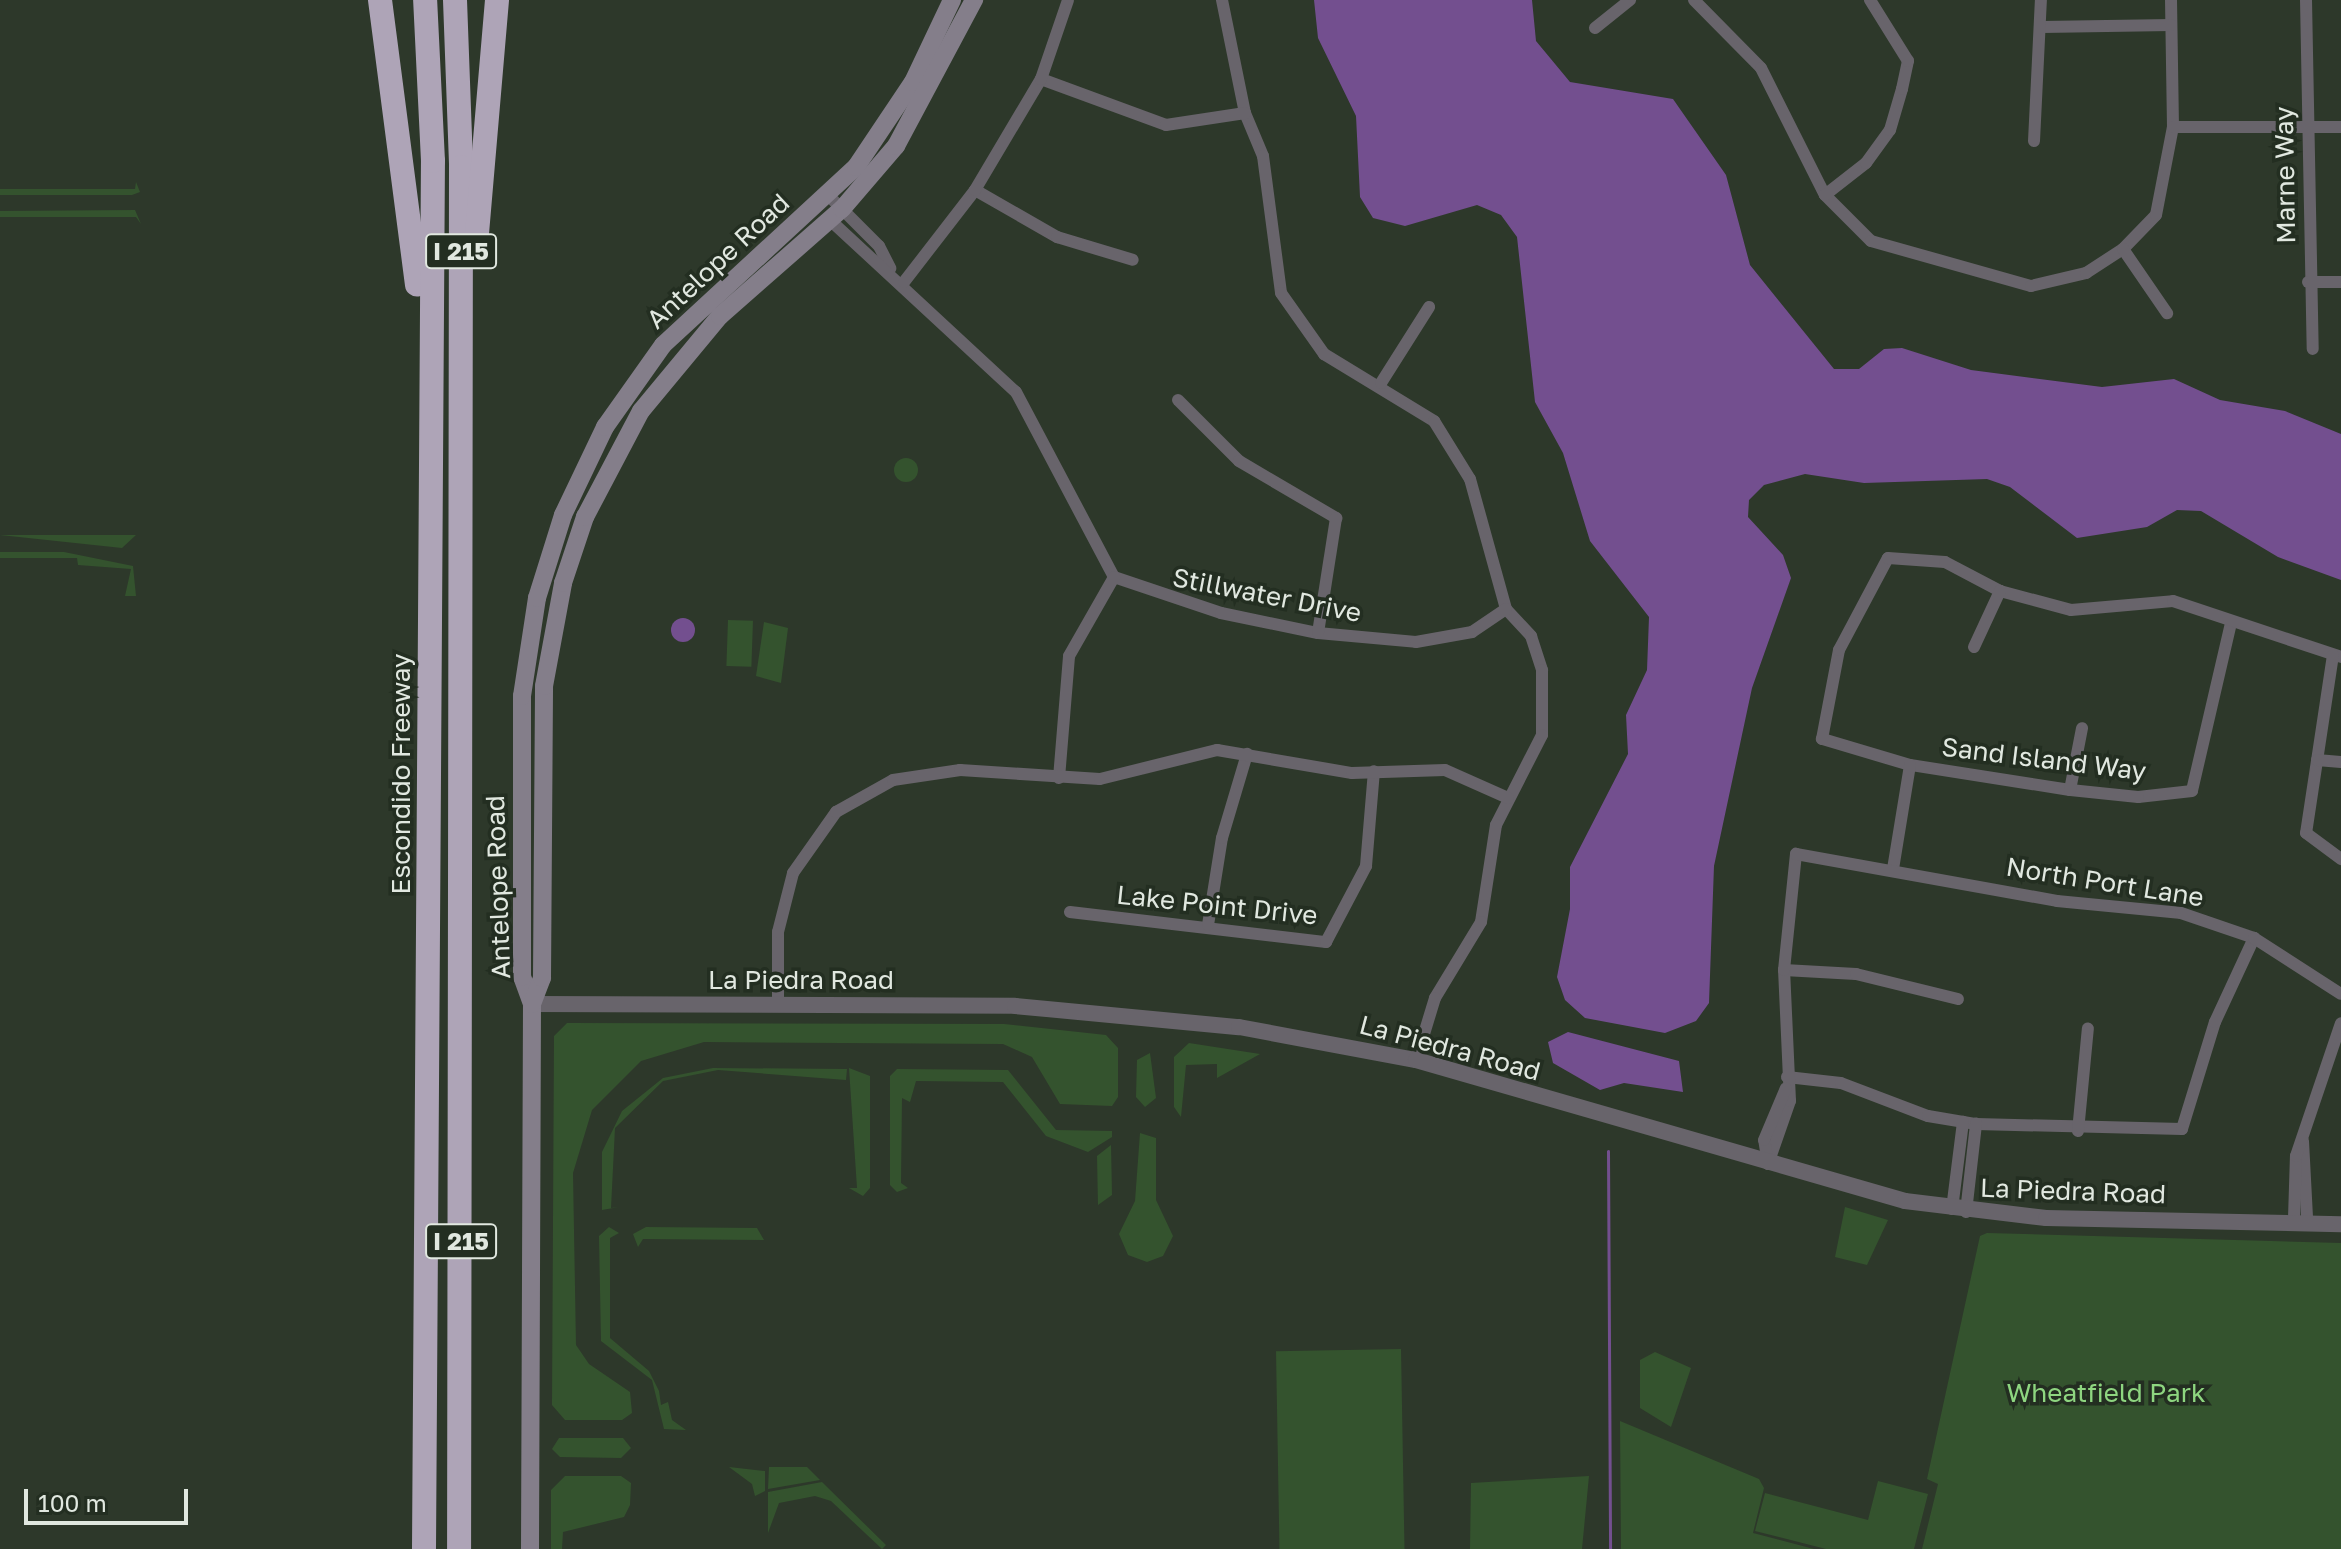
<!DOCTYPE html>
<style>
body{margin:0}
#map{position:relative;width:2341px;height:1549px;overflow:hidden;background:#2d382a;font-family:"Golos Text",sans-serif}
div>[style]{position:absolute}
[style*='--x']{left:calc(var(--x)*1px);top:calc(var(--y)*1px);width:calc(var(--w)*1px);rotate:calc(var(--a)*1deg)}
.green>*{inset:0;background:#34532e;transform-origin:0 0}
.round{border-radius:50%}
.water>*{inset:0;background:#734f8f}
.stream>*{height:3px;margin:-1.5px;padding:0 1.5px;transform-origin:1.5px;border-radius:1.5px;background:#734f8f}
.minor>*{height:12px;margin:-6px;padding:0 6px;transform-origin:6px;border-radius:6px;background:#68646b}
.tertiary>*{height:16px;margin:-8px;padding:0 8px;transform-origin:8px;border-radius:8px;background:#68646b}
.secondary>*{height:18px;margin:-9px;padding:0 9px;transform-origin:9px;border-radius:9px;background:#847e8a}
.motorway>*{height:24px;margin:-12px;padding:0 12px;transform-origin:12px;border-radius:12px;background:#aea4b7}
span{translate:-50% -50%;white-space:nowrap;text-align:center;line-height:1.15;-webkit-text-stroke:7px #232e21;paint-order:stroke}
.shield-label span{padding:2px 6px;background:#232e21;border:2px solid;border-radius:6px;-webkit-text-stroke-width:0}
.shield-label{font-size:24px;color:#e1e8e0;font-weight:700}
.street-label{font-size:26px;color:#e1e8e0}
.park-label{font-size:26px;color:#8ed680}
.scale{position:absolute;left:24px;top:1489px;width:164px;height:36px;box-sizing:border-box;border:4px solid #e1e8e0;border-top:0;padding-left:10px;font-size:24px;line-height:28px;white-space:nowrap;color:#e1e8e0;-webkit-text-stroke:6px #232e21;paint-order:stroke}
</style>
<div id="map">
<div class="green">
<i style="clip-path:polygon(136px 182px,140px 192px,132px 195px,0 195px,0 189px,135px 189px)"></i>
<i style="clip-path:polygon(135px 210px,141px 224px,136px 217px,0 217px,0 211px)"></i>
<i class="round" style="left:894px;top:458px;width:24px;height:24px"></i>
<i style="clip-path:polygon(0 535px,136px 535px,122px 548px)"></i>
<i style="clip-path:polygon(0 552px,64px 552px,133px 566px,136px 596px,125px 596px,131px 569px,78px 565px,77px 558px,0 558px)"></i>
<i style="left:728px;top:620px;width:25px;height:46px;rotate:2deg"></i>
<i style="clip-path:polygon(764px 622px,788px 628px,781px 683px,756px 676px)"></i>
<i style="clip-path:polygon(567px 1023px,1004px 1024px,1106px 1035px,1118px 1048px,1118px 1097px,1112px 1106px,1060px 1104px,1032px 1057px,1003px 1044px,704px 1042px,641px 1061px,592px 1110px,573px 1173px,576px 1345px,589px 1364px,630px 1392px,632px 1413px,622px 1420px,565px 1420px,552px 1405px,554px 1036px)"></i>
<i style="clip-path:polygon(1189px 1043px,1260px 1054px,1217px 1078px,1217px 1064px,1186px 1065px,1181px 1117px,1174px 1107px,1174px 1057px)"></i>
<i style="clip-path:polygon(1150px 1053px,1156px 1098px,1145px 1107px,1136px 1097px,1137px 1060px)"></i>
<i style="clip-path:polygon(713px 1068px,847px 1069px,846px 1080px,718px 1070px,663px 1081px,615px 1128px,611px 1208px,619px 1207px,602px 1210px,602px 1152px,622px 1111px,663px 1078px)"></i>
<i style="clip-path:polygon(849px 1068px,870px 1076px,870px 1188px,863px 1196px,849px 1188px,857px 1188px)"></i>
<i style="clip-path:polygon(897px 1069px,1008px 1070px,1056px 1130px,1112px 1131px,1112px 1137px,1088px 1152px,1046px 1136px,1003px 1082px,916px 1081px,910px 1102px,902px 1098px,901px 1183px,908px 1188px,897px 1192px,890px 1185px,890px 1076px)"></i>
<i style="clip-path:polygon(1140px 1133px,1156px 1138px,1156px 1200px,1173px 1236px,1163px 1256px,1147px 1262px,1128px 1255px,1119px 1234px,1135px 1201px)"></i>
<i style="clip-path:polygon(1111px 1145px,1112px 1195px,1098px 1205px,1097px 1156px)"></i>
<i style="clip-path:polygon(1845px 1207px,1888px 1220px,1867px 1265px,1835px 1257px)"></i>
<i style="clip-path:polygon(609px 1227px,619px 1233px,610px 1238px,610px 1338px,649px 1371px,659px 1391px,661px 1405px,668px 1402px,672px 1420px,686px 1430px,664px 1429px,652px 1380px,601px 1341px,599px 1236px)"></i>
<i style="clip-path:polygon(646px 1227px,757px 1228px,764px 1240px,643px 1239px,638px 1247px,633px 1234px)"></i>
<i style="clip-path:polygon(1987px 1233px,2341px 1243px,2341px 1549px,1922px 1549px,1938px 1484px,1927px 1479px,1980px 1236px)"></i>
<i style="left:1401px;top:1349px;width:200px;height:125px;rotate:89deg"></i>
<i style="clip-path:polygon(1655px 1352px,1691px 1368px,1671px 1427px,1640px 1408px,1640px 1360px)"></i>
<i style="clip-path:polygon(1620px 1421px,1759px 1479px,1764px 1488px,1753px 1533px,1814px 1549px,1621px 1549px)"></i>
<i style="clip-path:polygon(559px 1438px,623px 1438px,631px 1448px,621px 1458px,560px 1457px,552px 1449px)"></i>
<i style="clip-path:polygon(729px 1467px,765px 1471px,765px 1491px,755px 1496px,752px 1484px)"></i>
<i style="clip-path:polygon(769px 1467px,807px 1467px,820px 1480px,768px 1489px)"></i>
<i style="clip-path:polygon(565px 1476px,621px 1476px,631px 1483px,630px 1505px,624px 1517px,563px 1532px,562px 1549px,551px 1549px,551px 1490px)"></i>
<i style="clip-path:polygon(1589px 1476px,1582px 1549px,1470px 1549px,1471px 1483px)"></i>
<i style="clip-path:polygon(1878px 1481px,1928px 1494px,1914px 1549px,1826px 1549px,1755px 1531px,1765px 1493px,1868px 1520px)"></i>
<i style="clip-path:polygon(822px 1482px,886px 1545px,882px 1549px,831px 1501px,815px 1496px,779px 1503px,768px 1533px,768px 1492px)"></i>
</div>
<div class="water">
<i style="clip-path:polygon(1314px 0,1532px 0,1536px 41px,1570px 82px,1673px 99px,1726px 175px,1750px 265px,1834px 369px,1859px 369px,1884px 349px,1902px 348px,1971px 370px,2102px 387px,2174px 379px,2220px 400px,2285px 411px,2341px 434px,2341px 580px,2278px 557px,2201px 511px,2177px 510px,2147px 527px,2077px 538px,2010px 487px,1987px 479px,1864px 483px,1805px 474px,1764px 485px,1749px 500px,1748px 517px,1783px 555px,1791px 578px,1752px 688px,1714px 866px,1709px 1003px,1696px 1021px,1665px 1033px,1585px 1018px,1565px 1000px,1557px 977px,1570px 909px,1570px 867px,1628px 754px,1626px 715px,1647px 670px,1649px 617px,1590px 541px,1563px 453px,1535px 402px,1517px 237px,1501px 215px,1477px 205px,1405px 226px,1373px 218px,1360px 197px,1356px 116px,1318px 38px)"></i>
<i class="round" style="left:671px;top:618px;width:24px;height:24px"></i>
<i style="clip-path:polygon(1568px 1032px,1679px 1061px,1683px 1092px,1624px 1083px,1600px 1090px,1553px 1063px,1548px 1042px)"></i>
</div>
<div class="stream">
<i style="--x:1608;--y:1151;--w:398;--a:89.7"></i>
</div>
<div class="minor">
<i style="--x:1222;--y:0;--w:115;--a:78.5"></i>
<i style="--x:1245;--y:113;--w:47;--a:67.3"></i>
<i style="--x:1263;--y:156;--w:138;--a:82.5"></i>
<i style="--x:1281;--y:293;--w:75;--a:54.8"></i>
<i style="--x:1324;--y:354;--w:129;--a:31.3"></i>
<i style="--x:1434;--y:421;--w:68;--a:58.2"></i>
<i style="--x:1470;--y:479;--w:135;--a:74.5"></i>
<i style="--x:1506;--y:609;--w:37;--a:47"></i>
<i style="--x:1531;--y:636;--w:36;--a:72"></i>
<i style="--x:1542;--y:670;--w:65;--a:90"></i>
<i style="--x:1542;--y:735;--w:101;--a:117.1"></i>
<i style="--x:1496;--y:825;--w:98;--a:98.8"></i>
<i style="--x:1481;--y:922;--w:89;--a:121.2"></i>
<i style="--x:1435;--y:998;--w:65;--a:107"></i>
<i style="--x:1694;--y:0;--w:95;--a:45.4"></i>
<i style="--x:1761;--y:68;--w:142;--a:63.3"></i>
<i style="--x:1825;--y:195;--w:65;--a:45"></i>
<i style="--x:1871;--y:241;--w:166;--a:15.7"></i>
<i style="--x:2031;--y:286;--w:57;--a:-13.3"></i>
<i style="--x:2086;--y:273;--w:44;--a:-33"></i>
<i style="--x:2123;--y:249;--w:47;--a:-45.9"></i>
<i style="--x:2156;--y:215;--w:90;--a:-79.1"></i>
<i style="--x:2173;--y:127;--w:127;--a:-90.9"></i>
<i style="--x:2306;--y:0;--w:349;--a:88.9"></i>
<i style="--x:2042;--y:27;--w:129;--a:-0.9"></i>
<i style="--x:1595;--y:28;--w:45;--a:-38.7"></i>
<i style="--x:1041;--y:79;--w:133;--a:20.2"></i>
<i style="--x:1166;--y:125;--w:80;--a:-8.6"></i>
<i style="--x:2173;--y:127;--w:168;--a:0"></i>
<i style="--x:2034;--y:141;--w:141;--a:-87.2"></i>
<i style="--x:975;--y:190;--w:95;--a:29.8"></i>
<i style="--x:1057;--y:237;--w:79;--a:16.8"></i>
<i style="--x:828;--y:195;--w:72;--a:45"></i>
<i style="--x:879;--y:246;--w:25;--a:63"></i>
<i style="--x:1825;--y:195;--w:52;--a:-38"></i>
<i style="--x:1866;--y:163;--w:41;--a:-54"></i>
<i style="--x:1890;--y:130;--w:43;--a:-73.7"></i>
<i style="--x:1902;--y:89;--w:29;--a:-78"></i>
<i style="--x:1908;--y:61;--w:72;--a:-121.9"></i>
<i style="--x:830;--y:220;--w:253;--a:42.8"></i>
<i style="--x:1016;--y:392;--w:209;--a:62.1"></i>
<i style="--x:1114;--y:577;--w:113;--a:18.6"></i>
<i style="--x:1221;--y:613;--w:99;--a:11.7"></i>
<i style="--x:1318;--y:633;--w:98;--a:5.2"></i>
<i style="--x:1416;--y:642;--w:57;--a:-10.1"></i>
<i style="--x:1472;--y:632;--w:41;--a:-34.1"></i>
<i style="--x:2123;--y:249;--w:78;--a:55.5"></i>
<i style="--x:904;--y:282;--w:116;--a:-52.3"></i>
<i style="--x:975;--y:190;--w:129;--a:-59.3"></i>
<i style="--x:1041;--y:79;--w:83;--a:-71.1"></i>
<i style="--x:2308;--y:282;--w:33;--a:0"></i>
<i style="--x:1381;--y:383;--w:90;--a:-57.7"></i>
<i style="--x:1178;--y:400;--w:86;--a:45"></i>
<i style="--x:1239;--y:461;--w:113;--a:30.4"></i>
<i style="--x:1336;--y:518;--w:116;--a:98.9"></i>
<i style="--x:2231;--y:623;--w:172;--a:103.1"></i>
<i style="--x:2192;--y:791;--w:54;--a:173.7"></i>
<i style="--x:2138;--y:797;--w:68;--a:-174.1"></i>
<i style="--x:2070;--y:790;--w:162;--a:-171.1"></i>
<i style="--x:1910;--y:765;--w:92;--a:-163.5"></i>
<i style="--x:1822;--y:739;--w:91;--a:-79.2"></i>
<i style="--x:1839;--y:650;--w:104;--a:-62"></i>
<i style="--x:1888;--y:558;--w:57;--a:4"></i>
<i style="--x:1945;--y:562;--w:62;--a:27.8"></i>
<i style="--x:2000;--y:591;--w:73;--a:15"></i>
<i style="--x:2071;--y:610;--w:102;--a:-5"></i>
<i style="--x:2173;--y:601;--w:177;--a:18.4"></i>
<i style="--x:1974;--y:647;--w:62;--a:-65.1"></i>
<i style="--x:2333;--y:655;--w:180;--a:98.6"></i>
<i style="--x:2306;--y:833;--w:44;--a:36.6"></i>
<i style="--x:2317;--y:760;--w:24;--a:5"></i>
<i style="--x:1059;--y:778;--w:122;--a:-85.3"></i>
<i style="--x:1069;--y:656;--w:91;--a:-60.3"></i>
<i style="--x:2070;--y:790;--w:63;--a:-79"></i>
<i style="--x:1893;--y:869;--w:105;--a:-80.7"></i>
<i style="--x:1070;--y:912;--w:258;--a:6.7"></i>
<i style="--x:1326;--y:942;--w:86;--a:-62.2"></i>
<i style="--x:1366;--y:866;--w:95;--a:-85.2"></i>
<i style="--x:1208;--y:925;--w:88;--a:-80.9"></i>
<i style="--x:1222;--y:838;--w:88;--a:-73.4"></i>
<i style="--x:1784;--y:970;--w:72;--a:3.2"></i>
<i style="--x:1856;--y:974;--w:105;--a:13.8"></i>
<i style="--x:778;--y:1003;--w:71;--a:-90"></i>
<i style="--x:778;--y:932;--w:61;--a:-75.7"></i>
<i style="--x:793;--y:873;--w:75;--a:-54.8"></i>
<i style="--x:836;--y:812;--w:65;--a:-29.3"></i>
<i style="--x:893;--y:780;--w:68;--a:-8.5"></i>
<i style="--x:960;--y:770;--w:140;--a:3.7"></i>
<i style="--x:1100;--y:779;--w:121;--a:-13.9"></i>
<i style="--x:1217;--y:750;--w:137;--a:9.7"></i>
<i style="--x:1352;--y:773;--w:93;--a:-1.8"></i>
<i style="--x:1445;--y:770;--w:69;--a:24"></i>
<i style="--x:1787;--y:1077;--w:54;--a:6.3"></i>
<i style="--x:1841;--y:1083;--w:93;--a:20.8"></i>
<i style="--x:1928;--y:1116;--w:49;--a:9.5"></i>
<i style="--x:1976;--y:1124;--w:206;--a:1.4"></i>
<i style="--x:2182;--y:1129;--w:112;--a:-72.9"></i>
<i style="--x:2215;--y:1022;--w:93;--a:-65.1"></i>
<i style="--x:2078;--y:1131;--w:103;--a:-84.5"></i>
<i style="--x:2303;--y:1141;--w:77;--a:87"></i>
<i style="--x:1768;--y:1164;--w:67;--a:-70.8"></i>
<i style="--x:1790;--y:1101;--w:131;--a:-92.6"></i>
<i style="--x:1784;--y:970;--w:117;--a:-84.1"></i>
<i style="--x:1796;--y:854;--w:265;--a:10.2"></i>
<i style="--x:2057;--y:901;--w:125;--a:5.5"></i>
<i style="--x:2181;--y:913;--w:77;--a:18.9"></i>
<i style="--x:2254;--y:938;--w:103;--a:32.8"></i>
<i style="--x:1768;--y:1164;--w:24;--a:-99"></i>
<i style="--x:1764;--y:1140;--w:56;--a:-67.1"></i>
<i style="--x:1952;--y:1209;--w:88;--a:-82.8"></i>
<i style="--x:1966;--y:1212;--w:89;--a:-83.5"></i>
<i style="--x:2294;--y:1218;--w:62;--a:-88.2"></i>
<i style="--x:2296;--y:1156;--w:140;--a:-71.3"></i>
</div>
<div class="tertiary">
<i style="--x:532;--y:1004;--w:483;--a:0.2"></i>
<i style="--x:1015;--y:1006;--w:225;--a:5.4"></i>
<i style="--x:1239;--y:1027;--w:180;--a:10.6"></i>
<i style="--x:1416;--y:1060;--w:509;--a:16.08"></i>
<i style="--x:1905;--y:1201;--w:142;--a:6.9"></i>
<i style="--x:2046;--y:1218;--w:295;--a:1.2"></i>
</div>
<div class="secondary">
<i style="--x:532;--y:1004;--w:29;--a:-110"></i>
<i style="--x:522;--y:977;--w:281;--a:-90"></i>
<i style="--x:522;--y:696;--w:99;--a:-81.3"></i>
<i style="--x:537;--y:598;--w:87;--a:-72.6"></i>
<i style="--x:563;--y:515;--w:98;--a:-64.5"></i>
<i style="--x:605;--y:427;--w:100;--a:-54.7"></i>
<i style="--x:663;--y:345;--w:263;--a:-42.7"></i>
<i style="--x:856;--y:167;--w:102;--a:-56.2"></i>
<i style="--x:913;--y:82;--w:91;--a:-64.6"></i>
<i style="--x:530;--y:1549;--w:545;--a:-89.79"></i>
<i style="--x:532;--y:1004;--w:28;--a:-69"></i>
<i style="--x:542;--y:978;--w:292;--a:-89.6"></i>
<i style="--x:544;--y:686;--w:105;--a:-79.5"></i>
<i style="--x:563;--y:583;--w:70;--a:-71.6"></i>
<i style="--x:585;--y:517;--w:120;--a:-62.2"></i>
<i style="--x:641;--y:411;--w:124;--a:-50.3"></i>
<i style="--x:720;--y:316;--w:162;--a:-41.3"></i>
<i style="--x:842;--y:209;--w:83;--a:-49.4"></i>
<i style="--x:896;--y:146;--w:166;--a:-61.9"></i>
</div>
<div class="motorway">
<i style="--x:380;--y:0;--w:287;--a:82.6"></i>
<i style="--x:455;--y:0;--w:167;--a:87.9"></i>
<i style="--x:461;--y:167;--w:1382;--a:90.08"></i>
<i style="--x:476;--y:245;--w:246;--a:-85.1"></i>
<i style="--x:424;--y:1549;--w:1388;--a:-89.63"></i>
<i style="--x:433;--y:161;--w:161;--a:-92.8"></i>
</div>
<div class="shield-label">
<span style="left:461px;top:251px">I 215</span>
<span style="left:461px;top:1241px">I 215</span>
</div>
<div class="street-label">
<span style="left:2285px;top:175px;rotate:-91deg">Marne Way</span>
<span style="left:718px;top:261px;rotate:-43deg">Antelope Road</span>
<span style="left:1267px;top:595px;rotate:11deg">Stillwater Drive</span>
<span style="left:2044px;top:759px;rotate:7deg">Sand Island Way</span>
<span style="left:401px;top:774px;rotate:-90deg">Escondido Freeway</span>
<span style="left:2105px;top:882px;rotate:9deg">North Port Lane</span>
<span style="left:498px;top:887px;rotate:-92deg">Antelope Road</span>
<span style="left:1217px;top:905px;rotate:6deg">Lake Point Drive</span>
<span style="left:801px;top:980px">La Piedra Road</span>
<span style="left:1450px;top:1048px;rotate:15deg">La Piedra Road</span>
<span style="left:2073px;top:1191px;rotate:2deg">La Piedra Road</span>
</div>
<div class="park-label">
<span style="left:2106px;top:1393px">Wheatfield Park</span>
</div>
<div class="scale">100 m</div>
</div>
